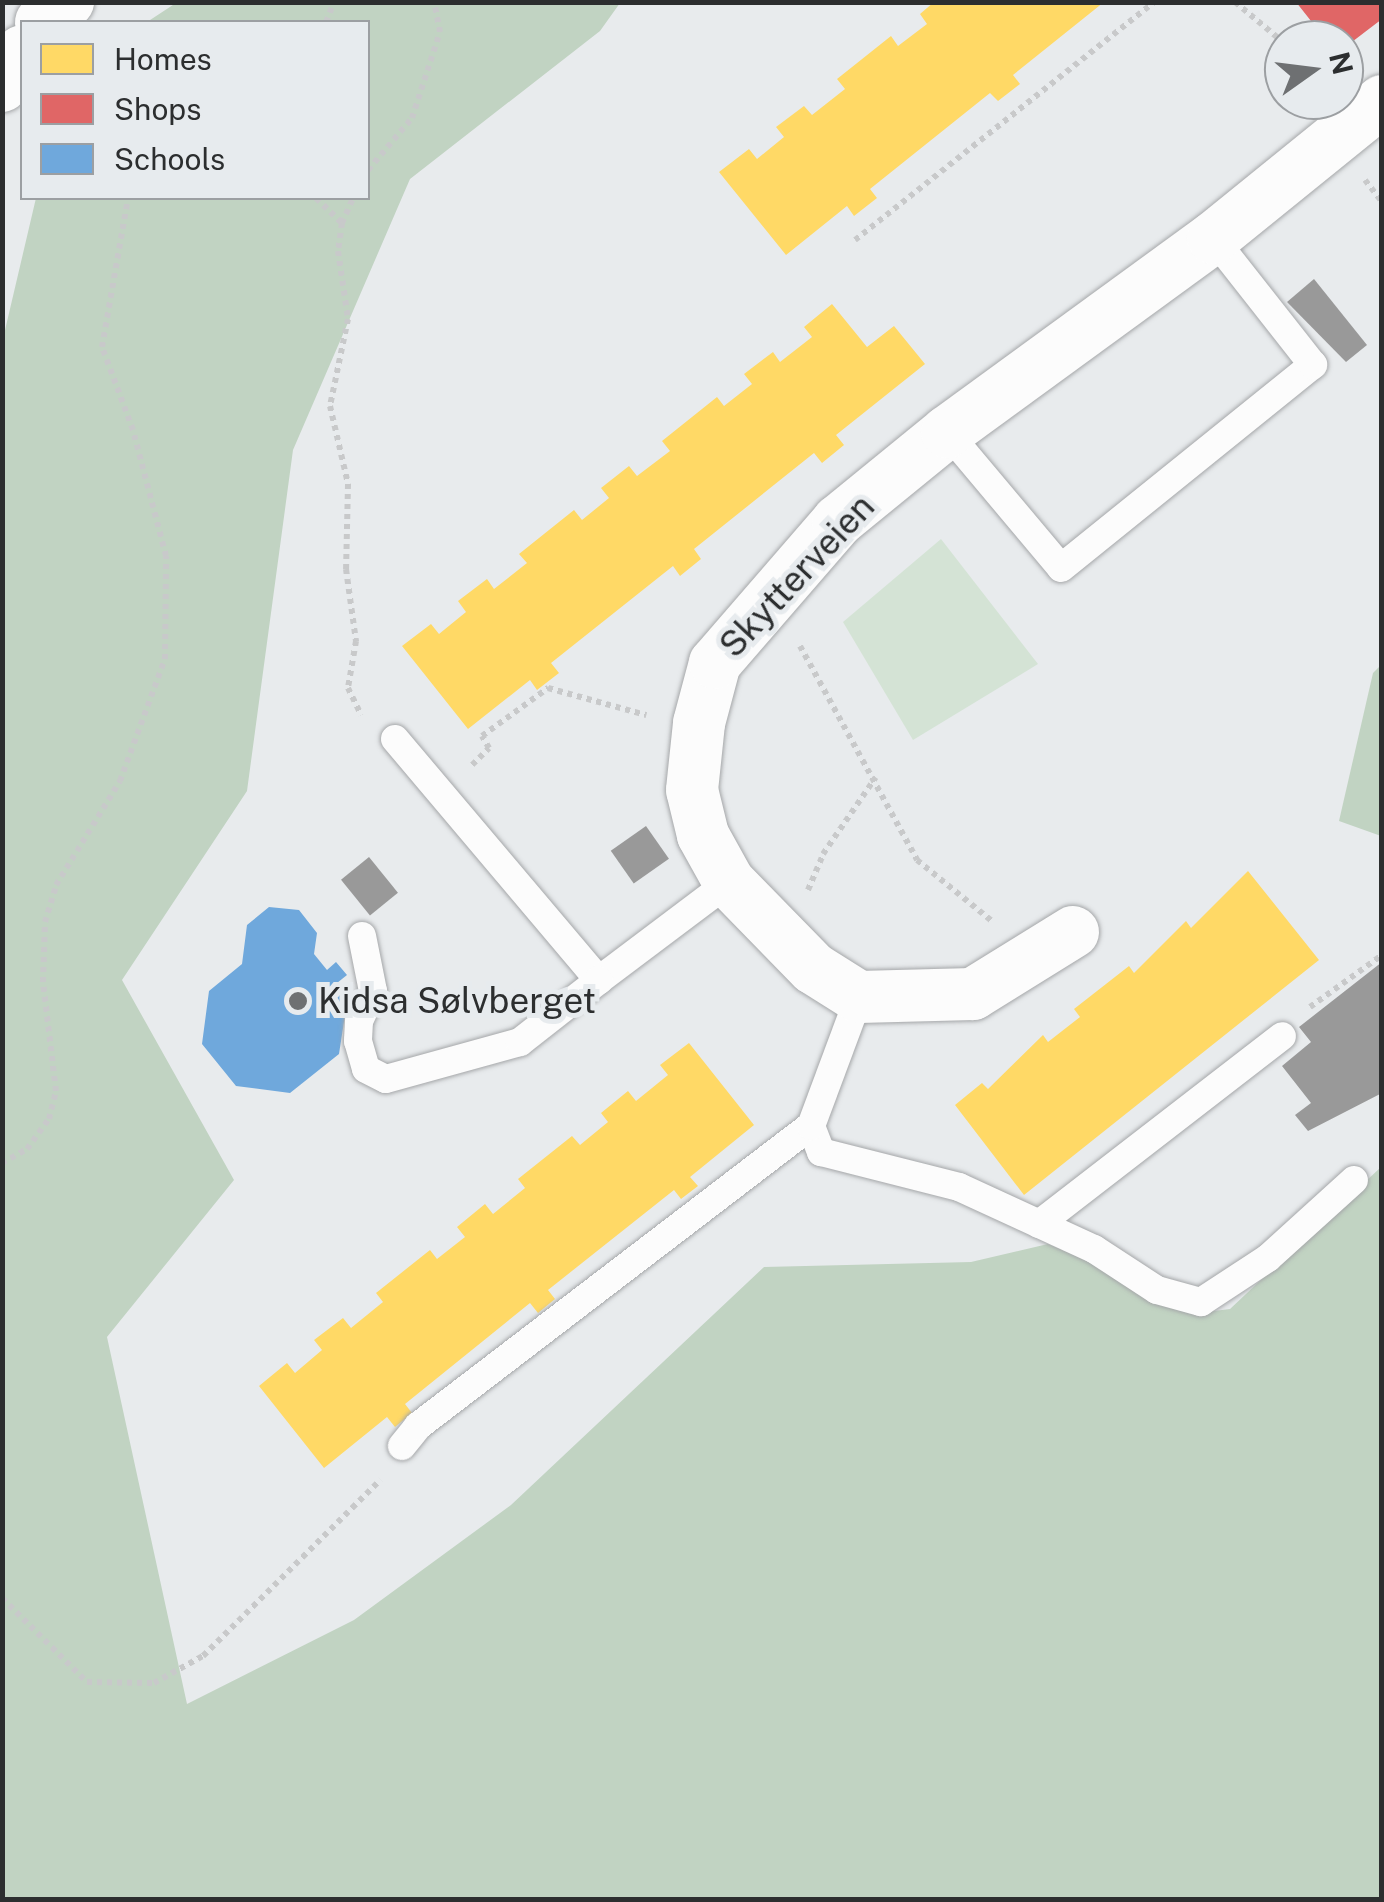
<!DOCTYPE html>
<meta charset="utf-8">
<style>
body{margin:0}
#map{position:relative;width:1384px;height:1902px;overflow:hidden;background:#e8ebed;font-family:"Public Sans",sans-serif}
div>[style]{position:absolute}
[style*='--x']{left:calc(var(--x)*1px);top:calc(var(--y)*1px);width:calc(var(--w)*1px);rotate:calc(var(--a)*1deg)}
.green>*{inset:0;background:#d4e3d5}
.forest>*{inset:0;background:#c1d3c2}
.homes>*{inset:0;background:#ffd966}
.shops>*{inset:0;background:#e06666}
.schools>*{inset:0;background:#6fa8dc}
.industry>*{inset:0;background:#999;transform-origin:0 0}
.path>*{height:6px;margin-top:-3px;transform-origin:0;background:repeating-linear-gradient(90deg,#c8c9ca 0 5px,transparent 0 10px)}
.roads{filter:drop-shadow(0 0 2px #a5a7a9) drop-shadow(0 0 2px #a5a7a9)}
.service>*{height:28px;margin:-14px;padding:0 14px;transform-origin:14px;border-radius:14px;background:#fcfcfc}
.minor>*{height:52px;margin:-26px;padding:0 26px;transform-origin:26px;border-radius:26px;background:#fcfcfc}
.dots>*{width:28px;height:28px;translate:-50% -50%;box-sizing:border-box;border:5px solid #e7ebee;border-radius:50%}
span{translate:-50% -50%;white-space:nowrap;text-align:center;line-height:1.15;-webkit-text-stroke:10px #e7ebee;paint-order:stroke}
.street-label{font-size:35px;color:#2c2e2f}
.poi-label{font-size:35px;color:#2c2e2f}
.left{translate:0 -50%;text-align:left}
.frame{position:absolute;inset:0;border:5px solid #2c2e2f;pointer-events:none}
.legend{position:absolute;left:20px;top:20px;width:350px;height:180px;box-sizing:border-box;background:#e7ebee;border:2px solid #9c9fa2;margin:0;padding:12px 18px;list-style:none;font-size:30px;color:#2c2e2f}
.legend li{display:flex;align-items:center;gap:20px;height:50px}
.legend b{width:50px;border:2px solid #9c9fa2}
.north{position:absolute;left:1264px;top:20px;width:100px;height:100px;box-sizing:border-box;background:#e7ebee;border:2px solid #9c9fa2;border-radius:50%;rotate:76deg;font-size:28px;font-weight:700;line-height:40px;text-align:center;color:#2c2e2f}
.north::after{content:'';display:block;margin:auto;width:35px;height:45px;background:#6e7072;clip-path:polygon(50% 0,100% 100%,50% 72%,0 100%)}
</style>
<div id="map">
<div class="green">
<i style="clip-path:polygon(941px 539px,1038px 664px,913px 740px,843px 622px)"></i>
</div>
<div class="forest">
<i style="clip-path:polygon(176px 3px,620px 3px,600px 31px,410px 179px,293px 450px,247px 791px,122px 980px,234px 1180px,107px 1337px,187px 1704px,354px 1620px,511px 1505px,764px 1267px,971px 1262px,1048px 1244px,1137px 1282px,1190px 1314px,1230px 1309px,1381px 1167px,1381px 1899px,3px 1900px,2px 343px,36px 198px,368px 198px,368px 22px,147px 22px)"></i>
<i style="clip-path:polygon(1381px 665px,1381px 836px,1339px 821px,1373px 673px)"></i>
</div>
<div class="homes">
<i style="clip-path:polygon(934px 2px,1104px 2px,1013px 75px,1020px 84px,998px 101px,990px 93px,870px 189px,877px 198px,854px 216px,847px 206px,786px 255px,719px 172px,749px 149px,757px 159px,784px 137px,776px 127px,804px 106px,812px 115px,845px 89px,837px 79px,891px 36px,898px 46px,927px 24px,920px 14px)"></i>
<i style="clip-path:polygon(832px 304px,867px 347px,894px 326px,925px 364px,836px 435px,844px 445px,822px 463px,814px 453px,694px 549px,701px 559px,680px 576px,673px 566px,551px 663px,559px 673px,537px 690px,530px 680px,468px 729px,402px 646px,431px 624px,439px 634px,466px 612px,458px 601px,487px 579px,494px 589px,527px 563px,519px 554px,574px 510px,582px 520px,609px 498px,601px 488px,629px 466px,637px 476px,670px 451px,662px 441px,717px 397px,724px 406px,752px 384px,744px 374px,773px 352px,780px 362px,812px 337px,804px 327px)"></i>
<i style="clip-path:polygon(1248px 871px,1319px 960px,1024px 1195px,955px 1105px,982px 1083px,988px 1089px,1043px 1035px,1048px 1042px,1080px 1017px,1074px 1009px,1129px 966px,1134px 973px,1186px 921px,1191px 928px)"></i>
<i style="clip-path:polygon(689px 1043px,754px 1125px,690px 1177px,698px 1186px,681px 1199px,674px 1190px,548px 1290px,555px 1299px,538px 1313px,530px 1303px,405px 1404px,412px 1413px,395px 1427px,387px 1417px,324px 1468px,259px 1386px,287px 1363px,295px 1373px,322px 1350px,314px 1340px,343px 1318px,351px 1328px,383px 1302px,376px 1293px,430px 1250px,437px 1259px,465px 1237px,457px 1227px,485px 1204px,493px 1214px,525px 1188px,518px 1179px,572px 1136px,580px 1145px,608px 1122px,601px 1113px,628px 1091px,636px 1101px,668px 1075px,660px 1065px)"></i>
</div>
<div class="shops">
<i style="clip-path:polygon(1296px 2px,1382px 2px,1382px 19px,1344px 48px,1344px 40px,1326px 40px)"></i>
</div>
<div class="schools">
<i style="clip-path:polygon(269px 907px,299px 910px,317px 933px,314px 954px,327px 970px,336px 962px,347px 975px,337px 983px,348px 996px,339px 1054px,290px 1093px,236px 1086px,202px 1044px,209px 991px,242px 964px,247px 925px)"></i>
</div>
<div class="industry">
<i style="clip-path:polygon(1314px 279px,1367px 345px,1346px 362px,1287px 302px)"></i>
<i style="left:646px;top:826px;width:40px;height:43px;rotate:55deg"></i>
<i style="left:369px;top:857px;width:46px;height:36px;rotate:51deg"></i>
<i style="clip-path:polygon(1382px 962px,1382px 1093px,1308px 1131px,1295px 1115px,1311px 1103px,1282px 1066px,1311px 1042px,1299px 1027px)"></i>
</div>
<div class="path">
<i style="--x:1235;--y:2;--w:64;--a:39.9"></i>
<i style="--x:326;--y:22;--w:22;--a:-68"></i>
<i style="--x:368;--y:170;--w:68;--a:-49.8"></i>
<i style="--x:412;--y:118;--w:90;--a:-72"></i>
<i style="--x:440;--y:32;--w:31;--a:-101"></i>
<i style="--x:1365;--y:180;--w:28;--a:52"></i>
<i style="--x:316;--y:198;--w:36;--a:44"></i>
<i style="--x:342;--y:223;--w:28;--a:98"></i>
<i style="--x:338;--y:251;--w:69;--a:81.6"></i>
<i style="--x:348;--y:319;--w:89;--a:101.7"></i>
<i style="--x:330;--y:406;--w:80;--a:77"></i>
<i style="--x:348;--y:484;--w:85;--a:91.3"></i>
<i style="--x:346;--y:569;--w:73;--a:82.1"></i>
<i style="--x:356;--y:641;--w:48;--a:99.7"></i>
<i style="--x:348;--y:688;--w:30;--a:64"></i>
<i style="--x:342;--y:223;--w:27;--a:-66"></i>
<i style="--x:855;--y:240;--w:382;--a:-38.5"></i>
<i style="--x:800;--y:646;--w:244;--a:61.3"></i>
<i style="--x:917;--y:860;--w:98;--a:39.2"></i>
<i style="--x:472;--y:765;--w:24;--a:-45"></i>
<i style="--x:489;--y:748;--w:14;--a:-120"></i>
<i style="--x:482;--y:736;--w:82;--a:-36"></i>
<i style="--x:548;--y:688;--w:102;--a:15.4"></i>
<i style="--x:808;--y:890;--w:39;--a:-67"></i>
<i style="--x:823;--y:854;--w:93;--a:-55.5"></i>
<i style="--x:1310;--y:1007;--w:89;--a:-35.8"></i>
<i style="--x:2;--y:1163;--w:29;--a:-29"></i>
<i style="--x:27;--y:1149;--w:37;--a:-54"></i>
<i style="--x:49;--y:1119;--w:29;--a:-76"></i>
<i style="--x:56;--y:1091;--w:110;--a:-96.8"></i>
<i style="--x:43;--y:982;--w:60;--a:-88.1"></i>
<i style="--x:45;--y:922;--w:39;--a:-73"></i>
<i style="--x:56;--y:885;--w:122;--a:-58.4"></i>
<i style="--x:120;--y:781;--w:130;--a:-69.8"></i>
<i style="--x:165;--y:659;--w:103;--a:-89.4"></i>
<i style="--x:166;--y:556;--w:130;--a:-104.7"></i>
<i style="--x:133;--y:430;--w:89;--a:-110.5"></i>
<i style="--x:102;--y:347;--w:151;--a:-80.1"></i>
<i style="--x:2;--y:1598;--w:120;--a:44.7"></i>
<i style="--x:87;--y:1682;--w:67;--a:0.9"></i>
<i style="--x:154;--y:1683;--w:56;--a:-28.9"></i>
<i style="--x:203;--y:1656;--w:250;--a:-44.8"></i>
</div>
<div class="roads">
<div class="service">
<i style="--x:947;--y:432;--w:177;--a:50"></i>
<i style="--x:1061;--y:568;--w:324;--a:-38.9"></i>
<i style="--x:1313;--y:365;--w:162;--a:-128.2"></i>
<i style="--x:395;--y:739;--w:316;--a:49.8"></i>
<i style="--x:599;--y:980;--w:163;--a:-37"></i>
<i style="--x:362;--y:936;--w:56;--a:78.7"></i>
<i style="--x:373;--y:991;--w:33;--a:115"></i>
<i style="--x:359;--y:1021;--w:20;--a:93"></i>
<i style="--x:358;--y:1041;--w:29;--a:74"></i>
<i style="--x:366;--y:1069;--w:22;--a:27"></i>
<i style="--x:386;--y:1079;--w:139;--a:-15.4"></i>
<i style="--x:520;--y:1042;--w:100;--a:-38.1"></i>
<i style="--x:811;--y:1126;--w:28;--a:69"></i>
<i style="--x:821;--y:1152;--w:142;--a:14.2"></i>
<i style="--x:959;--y:1187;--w:149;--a:24.7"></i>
<i style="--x:1094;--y:1249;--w:75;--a:33.1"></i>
<i style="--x:1157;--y:1290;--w:46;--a:15.3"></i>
<i style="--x:1201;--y:1302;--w:80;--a:-33.3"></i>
<i style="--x:1268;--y:1258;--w:116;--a:-42.2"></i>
<i style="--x:1039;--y:1224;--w:307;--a:-37.7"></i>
<i style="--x:402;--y:1446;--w:26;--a:-51"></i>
<i style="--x:418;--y:1426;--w:494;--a:-37.4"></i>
<i style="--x:811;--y:1126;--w:138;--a:-69.6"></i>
</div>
<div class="minor">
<i style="--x:41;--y:22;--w:34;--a:-37"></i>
<i style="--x:2;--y:86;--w:40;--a:-60.3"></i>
<i style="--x:1073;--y:932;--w:118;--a:148.2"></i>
<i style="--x:973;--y:994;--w:114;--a:178.5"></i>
<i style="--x:859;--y:997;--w:54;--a:-147.8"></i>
<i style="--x:813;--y:968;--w:120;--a:-134.3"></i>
<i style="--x:729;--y:882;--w:54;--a:-119"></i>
<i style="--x:703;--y:835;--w:46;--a:-103.7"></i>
<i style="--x:692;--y:790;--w:67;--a:-84"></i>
<i style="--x:699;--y:723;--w:62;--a:-75.1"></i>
<i style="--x:715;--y:663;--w:188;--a:-49.1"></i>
<i style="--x:838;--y:521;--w:141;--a:-39.2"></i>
<i style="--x:947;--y:432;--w:329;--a:-36.1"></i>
<i style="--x:1213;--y:238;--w:218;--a:-39"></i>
</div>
</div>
<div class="dots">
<i style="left:298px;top:1001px;background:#6e7072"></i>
</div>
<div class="street-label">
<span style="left:797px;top:576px;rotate:-47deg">Skytterveien</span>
</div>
<div class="poi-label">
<span class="left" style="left:318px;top:1001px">Kidsa Sølvberget</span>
</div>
<div class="frame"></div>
<ul class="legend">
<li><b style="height:28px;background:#ffd966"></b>Homes</li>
<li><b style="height:28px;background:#e06666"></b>Shops</li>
<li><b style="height:28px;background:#6fa8dc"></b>Schools</li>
</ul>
<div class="north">N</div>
</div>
